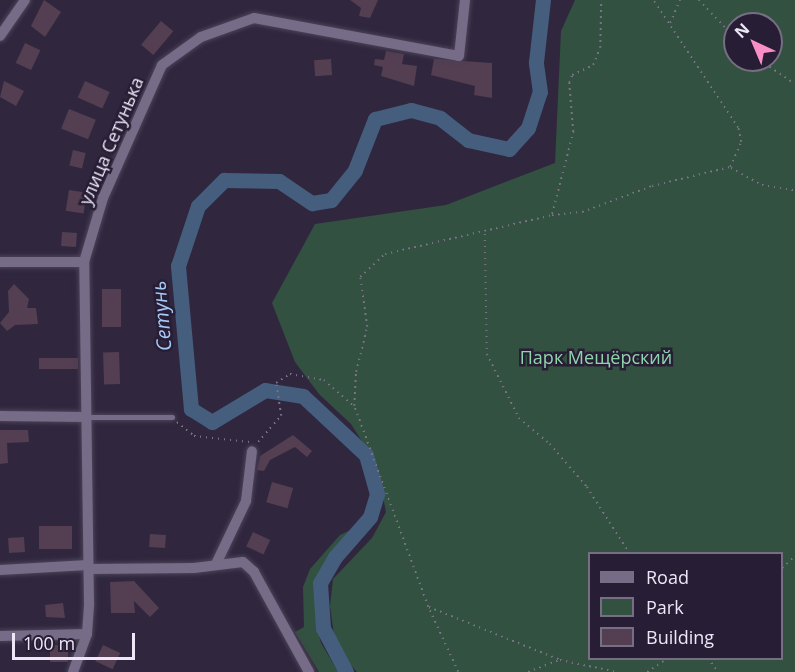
<!DOCTYPE html>
<meta charset="utf-8">
<style>
body{margin:0}
#map{position:relative;width:795px;height:672px;overflow:hidden;background:#30273f;font-family:"Open Sans",sans-serif}
div>[style]{position:absolute}
[style*='--x']{left:calc(var(--x)*1px);top:calc(var(--y)*1px);width:calc(var(--w)*1px);rotate:calc(var(--a)*1deg)}
.green>*{inset:0;background:#335140}
.river>*{height:15px;margin:-7.5px;padding:0 7.5px;transform-origin:7.5px;border-radius:7.5px;background:#455e7e}
.building>*{inset:0;background:#533e52;transform-origin:0 0}
.path>*{height:1.5px;margin-top:-0.75px;transform-origin:0;background:repeating-linear-gradient(90deg,#7a7387 0 1.5px,transparent 0 6px)}
.roads{filter:drop-shadow(0 0 2px #4c4458) drop-shadow(0 0 2px #4c4458)}
.service>*{height:5px;margin:-2.5px;padding:0 2.5px;transform-origin:2.5px;border-radius:2.5px;background:#766c88}
.minor>*{height:10px;margin:-5px;padding:0 5px;transform-origin:5px;border-radius:5px;background:#766c88}
span{translate:-50% -50%;white-space:nowrap;text-align:center;line-height:1.15;-webkit-text-stroke:5px #271e35;paint-order:stroke}
.street-label{font-size:18px;color:#ede7f7}
.park-label{font-size:18px;color:#8fd5ac}
.water-label{font-size:20px;color:#a7c9f6;font-style:italic}
.legend{position:absolute;left:588px;top:552px;width:195px;height:108px;box-sizing:border-box;background:#271e35;border:2px solid #766e83;margin:0;padding:8px 10px;list-style:none;font-size:18px;color:#ede7f7}
.legend li{display:flex;align-items:center;gap:12px;height:30px}
.legend b{width:30px;border:2px solid #766e83}
.north{position:absolute;left:723px;top:12px;width:60px;height:60px;box-sizing:border-box;background:#271e35;border:2px solid #766e83;border-radius:50%;rotate:316deg;font-size:16px;font-weight:700;line-height:24px;text-align:center;color:#ede7f7}
.north::after{content:'';display:block;margin:auto;width:21px;height:27px;background:#fa8fc7;clip-path:polygon(50% 0,100% 100%,50% 72%,0 100%)}
.scale{position:absolute;left:12px;top:633px;width:123px;height:27px;box-sizing:border-box;border:3px solid #ede7f7;border-top:0;padding-left:8px;font-size:18px;line-height:21px;white-space:nowrap;color:#ede7f7;-webkit-text-stroke:4px #271e35;paint-order:stroke}
</style>
<div id="map">
<div class="green">
<i style="clip-path:polygon(evenodd,575px 0,795px 0,795px 672px,357px 672px,343px 657px,334px 635px,330px 606px,333px 579px,372px 538px,386px 512px,377px 465px,351px 424px,319px 394px,295px 362px,272px 303px,315px 224px,446px 205px,555px 163px,561px 31px,575px 0,735px 24px,771px 24px,771px 60px,735px 60px,735px 24px,575px 0,590px 554px,782px 554px,782px 658px,590px 658px,590px 554px)"></i>
<i style="clip-path:polygon(357px 527px,318px 580px,316px 624px,321px 643px,338px 672px,319px 672px,295px 632px,304px 627px,303px 587px,310px 569px,340px 535px)"></i>
</div>
<div class="river">
<i style="--x:346;--y:672;--w:50;--a:-117.6"></i>
<i style="--x:323;--y:628;--w:45;--a:-93.8"></i>
<i style="--x:320;--y:583;--w:30;--a:-60"></i>
<i style="--x:335;--y:557;--w:53;--a:-48.8"></i>
<i style="--x:370;--y:517;--w:24;--a:-73"></i>
<i style="--x:377;--y:494;--w:41;--a:-105.8"></i>
<i style="--x:366;--y:455;--w:86;--a:-136.9"></i>
<i style="--x:303;--y:396;--w:38;--a:-171"></i>
<i style="--x:265;--y:390;--w:62;--a:148.9"></i>
<i style="--x:212;--y:422;--w:25;--a:-148"></i>
<i style="--x:191;--y:409;--w:144;--a:-95.2"></i>
<i style="--x:178;--y:266;--w:63;--a:-71.6"></i>
<i style="--x:198;--y:206;--w:37;--a:-45"></i>
<i style="--x:224;--y:180;--w:55;--a:1"></i>
<i style="--x:279;--y:181;--w:40;--a:34"></i>
<i style="--x:312;--y:203;--w:19;--a:-9"></i>
<i style="--x:331;--y:200;--w:38;--a:-51"></i>
<i style="--x:355;--y:170;--w:55;--a:-68.6"></i>
<i style="--x:375;--y:119;--w:37;--a:-14"></i>
<i style="--x:411;--y:110;--w:30;--a:15"></i>
<i style="--x:440;--y:118;--w:36;--a:38"></i>
<i style="--x:468;--y:140;--w:42;--a:12.4"></i>
<i style="--x:509;--y:149;--w:28;--a:-48"></i>
<i style="--x:528;--y:128;--w:38;--a:-72"></i>
<i style="--x:540;--y:92;--w:30;--a:-98"></i>
<i style="--x:536;--y:62;--w:62;--a:-83.6"></i>
</div>
<div class="building">
<i style="clip-path:polygon(44px 0,61px 12px,45px 37px,31px 26px)"></i>
<i style="clip-path:polygon(350px 0,378px 0,370px 18px,359px 16px,361px 8px)"></i>
<i style="left:161px;top:21px;width:16px;height:31px;rotate:40deg"></i>
<i style="left:25px;top:43px;width:17px;height:22px;rotate:25deg"></i>
<i style="clip-path:polygon(386px 51px,404px 54px,402px 64px,417px 66px,414px 86px,381px 76px,383px 67px,374px 65px,375px 59px,384px 60px)"></i>
<i style="left:331px;top:59px;width:16px;height:17px;rotate:86deg"></i>
<i style="clip-path:polygon(434px 59px,492px 63px,492px 98px,474px 95px,475px 86px,431px 75px)"></i>
<i style="clip-path:polygon(4px 81px,24px 91px,16px 106px,0 97px)"></i>
<i style="left:85px;top:81px;width:27px;height:18px;rotate:24deg"></i>
<i style="left:69px;top:109px;width:29px;height:21px;rotate:22deg"></i>
<i style="left:73px;top:150px;width:13px;height:16px;rotate:13deg"></i>
<i style="left:69px;top:190px;width:18px;height:21px;rotate:9deg"></i>
<i style="left:62px;top:232px;width:15px;height:14px;rotate:4deg"></i>
<i style="clip-path:polygon(14px 284px,29px 299px,27px 308px,36px 308px,38px 324px,15px 325px,7px 331px,0 323px,9px 312px,8px 291px)"></i>
<i style="left:102px;top:289px;width:19px;height:38px"></i>
<i style="left:119px;top:352px;width:32px;height:16px;rotate:88deg"></i>
<i style="left:78px;top:358px;width:11px;height:39px;rotate:90deg"></i>
<i style="clip-path:polygon(0 430px,28px 430px,29px 442px,7px 443px,8px 463px,0 464px)"></i>
<i style="clip-path:polygon(293px 435px,312px 451px,307px 457px,295px 447px,270px 460px,264px 471px,257px 470px,260px 456px)"></i>
<i style="left:272px;top:482px;width:22px;height:21px;rotate:16deg"></i>
<i style="left:39px;top:526px;width:33px;height:23px"></i>
<i style="left:253px;top:532px;width:19px;height:16px;rotate:25deg"></i>
<i style="left:150px;top:534px;width:16px;height:13px;rotate:4deg"></i>
<i style="left:24px;top:537px;width:15px;height:16px;rotate:86deg"></i>
<i style="clip-path:polygon(134px 581px,159px 608px,150px 617px,134px 601px,135px 613px,111px 613px,110px 582px)"></i>
<i style="clip-path:polygon(63px 603px,65px 618px,46px 617px,45px 605px)"></i>
<i style="left:50px;top:645px;width:18px;height:17px"></i>
<i style="left:103px;top:645px;width:19px;height:18px;rotate:25deg"></i>
</div>
<div class="path">
<i style="--x:699;--y:0;--w:52;--a:46.5"></i>
<i style="--x:670;--y:23;--w:25;--a:-67"></i>
<i style="--x:760;--y:60;--w:42;--a:34.4"></i>
<i style="--x:731;--y:168;--w:35;--a:29"></i>
<i style="--x:762;--y:185;--w:33;--a:9"></i>
<i style="--x:552;--y:214;--w:85;--a:-75.6"></i>
<i style="--x:573;--y:132;--w:49;--a:-94.7"></i>
<i style="--x:569;--y:83;--w:9;--a:-69"></i>
<i style="--x:572;--y:75;--w:23;--a:-25"></i>
<i style="--x:593;--y:65;--w:18;--a:-68"></i>
<i style="--x:600;--y:48;--w:48;--a:-88.8"></i>
<i style="--x:485;--y:234;--w:120;--a:89"></i>
<i style="--x:487;--y:354;--w:72;--a:63.4"></i>
<i style="--x:519;--y:418;--w:40;--a:40"></i>
<i style="--x:550;--y:444;--w:57;--a:49.3"></i>
<i style="--x:587;--y:487;--w:80;--a:57.3"></i>
<i style="--x:177;--y:422;--w:22;--a:39"></i>
<i style="--x:194;--y:436;--w:56;--a:6.1"></i>
<i style="--x:258;--y:442;--w:35;--a:-49"></i>
<i style="--x:281;--y:416;--w:33;--a:-99"></i>
<i style="--x:276;--y:383;--w:17;--a:-33"></i>
<i style="--x:290;--y:374;--w:35;--a:10"></i>
<i style="--x:324;--y:380;--w:40;--a:41"></i>
<i style="--x:782;--y:568;--w:18;--a:-43"></i>
<i style="--x:429;--y:607;--w:141;--a:22"></i>
<i style="--x:708;--y:658;--w:17;--a:54"></i>
<i style="--x:458;--y:672;--w:72;--a:-114.8"></i>
<i style="--x:428;--y:607;--w:214;--a:-110.2"></i>
<i style="--x:354;--y:406;--w:34;--a:-87"></i>
<i style="--x:356;--y:372;--w:46;--a:-76.3"></i>
<i style="--x:367;--y:327;--w:50;--a:-98"></i>
<i style="--x:360;--y:277;--w:34;--a:-43"></i>
<i style="--x:385;--y:254;--w:171;--a:-13.1"></i>
<i style="--x:552;--y:215;--w:30;--a:-6"></i>
<i style="--x:582;--y:212;--w:75;--a:-20.4"></i>
<i style="--x:652;--y:186;--w:80;--a:-13.7"></i>
<i style="--x:730;--y:167;--w:27;--a:-66"></i>
<i style="--x:741;--y:142;--w:14;--a:-102"></i>
<i style="--x:738;--y:128;--w:154;--a:-123.6"></i>
<i style="--x:528;--y:672;--w:34;--a:-21"></i>
<i style="--x:560;--y:660;--w:58;--a:11.9"></i>
<i style="--x:647;--y:672;--w:25;--a:-34"></i>
</div>
<div class="roads">
<div class="service">
<i style="--x:86;--y:417;--w:86;--a:0"></i>
</div>
<div class="minor">
<i style="--x:0;--y:36;--w:44;--a:-55.2"></i>
<i style="--x:0;--y:262;--w:84;--a:0"></i>
<i style="--x:0;--y:416;--w:86;--a:0.7"></i>
<i style="--x:216;--y:564;--w:70;--a:-64.5"></i>
<i style="--x:246;--y:501;--w:50;--a:-83.2"></i>
<i style="--x:89;--y:569;--w:105;--a:-0.5"></i>
<i style="--x:194;--y:568;--w:49;--a:-7"></i>
<i style="--x:243;--y:562;--w:15;--a:42"></i>
<i style="--x:254;--y:572;--w:114;--a:61.2"></i>
<i style="--x:0;--y:570;--w:88;--a:-3.3"></i>
<i style="--x:0;--y:636;--w:87;--a:-1.3"></i>
<i style="--x:73;--y:672;--w:40;--a:-69.8"></i>
<i style="--x:87;--y:634;--w:31;--a:-86"></i>
<i style="--x:89;--y:603;--w:341;--a:-90.8"></i>
<i style="--x:84;--y:262;--w:67;--a:-73.5"></i>
<i style="--x:103;--y:198;--w:145;--a:-66.1"></i>
<i style="--x:162;--y:65;--w:48;--a:-35.7"></i>
<i style="--x:201;--y:37;--w:56;--a:-19.7"></i>
<i style="--x:254;--y:18;--w:208;--a:10.5"></i>
<i style="--x:459;--y:56;--w:56;--a:-83.9"></i>
</div>
</div>
<div class="street-label">
<span style="left:111px;top:141px;rotate:-67deg">улица Сетунька</span>
</div>
<div class="park-label">
<span style="left:596px;top:357px">Парк Мещёрский</span>
</div>
<div class="water-label">
<span style="left:161px;top:316px;rotate:-95deg">Сетунь</span>
</div>
<ul class="legend">
<li><b style="height:8px;background:#766c88"></b>Road</li>
<li><b style="height:16px;background:#335140"></b>Park</li>
<li><b style="height:16px;background:#533e52"></b>Building</li>
</ul>
<div class="north">N</div>
<div class="scale">100 m</div>
</div>
